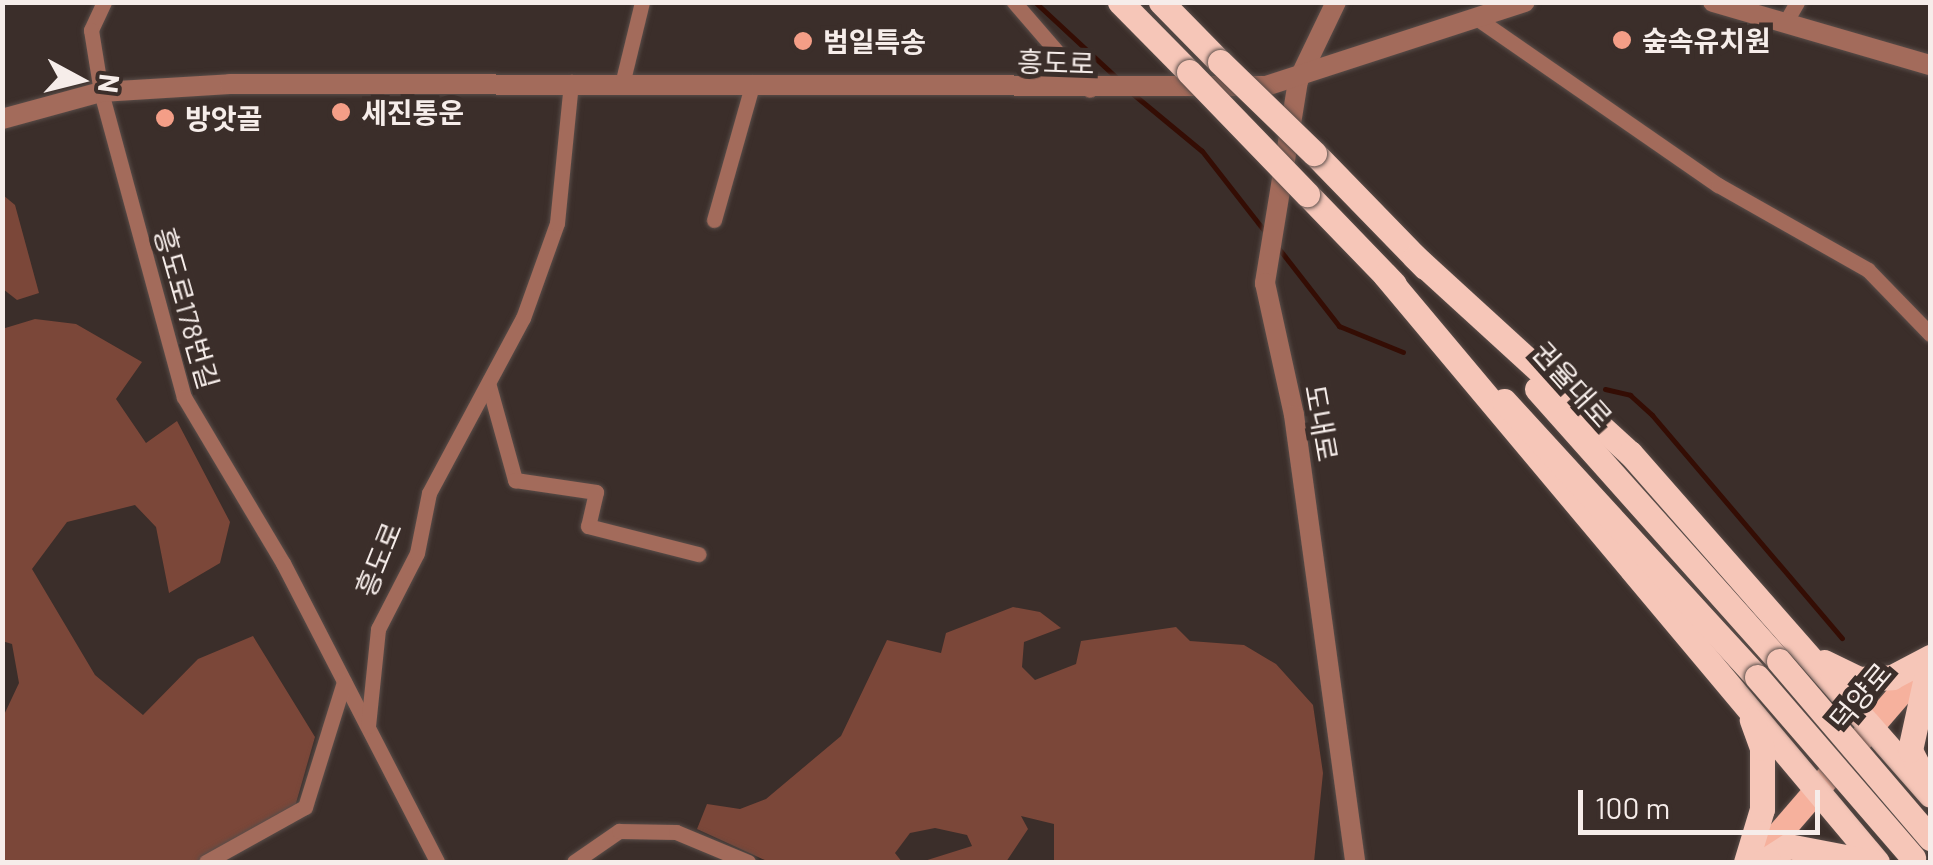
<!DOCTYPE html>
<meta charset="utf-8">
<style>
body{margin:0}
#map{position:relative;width:1933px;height:865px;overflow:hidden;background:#3b2e2a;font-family:Barlow,"Noto Sans KR",sans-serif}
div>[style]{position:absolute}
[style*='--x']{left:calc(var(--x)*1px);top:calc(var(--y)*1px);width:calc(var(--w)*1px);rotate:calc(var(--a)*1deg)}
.green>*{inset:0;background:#7b4739}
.stream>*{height:5px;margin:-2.5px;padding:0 2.5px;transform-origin:2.5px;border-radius:2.5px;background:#340d04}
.roads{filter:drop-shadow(0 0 2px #594d49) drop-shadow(0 0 2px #594d49)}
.minor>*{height:15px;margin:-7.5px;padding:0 7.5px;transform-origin:7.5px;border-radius:7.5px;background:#a36b5b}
.tertiary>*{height:20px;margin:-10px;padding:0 10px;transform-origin:10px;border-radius:10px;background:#a36b5b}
.primary>*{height:25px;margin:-12.5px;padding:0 12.5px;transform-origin:12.5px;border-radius:12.5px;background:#f6b19d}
.trunk>*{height:25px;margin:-12.5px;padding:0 12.5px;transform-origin:12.5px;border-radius:12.5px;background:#f6c6b8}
.bridges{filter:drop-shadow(0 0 2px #594d49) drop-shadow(0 0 2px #594d49)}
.trunk-bridge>*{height:25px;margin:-12.5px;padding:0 12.5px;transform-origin:12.5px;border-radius:12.5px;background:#f6c6b8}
.dots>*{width:28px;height:28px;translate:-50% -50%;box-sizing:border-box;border:5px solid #3b2e2a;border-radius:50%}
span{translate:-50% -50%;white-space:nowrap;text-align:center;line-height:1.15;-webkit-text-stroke:10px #3b2e2a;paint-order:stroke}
.poi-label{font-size:28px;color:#f6edea;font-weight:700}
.left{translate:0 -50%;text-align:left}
.street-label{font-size:28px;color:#f6edea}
.frame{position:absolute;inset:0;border:5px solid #f6edea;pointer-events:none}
.north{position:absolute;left:30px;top:30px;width:100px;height:100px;-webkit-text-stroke:8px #3b2e2a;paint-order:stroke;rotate:97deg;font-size:28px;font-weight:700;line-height:40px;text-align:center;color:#f6edea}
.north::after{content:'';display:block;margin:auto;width:35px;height:45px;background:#f6edea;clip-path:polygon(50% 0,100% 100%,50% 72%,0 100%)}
.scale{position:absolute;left:1578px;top:790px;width:242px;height:45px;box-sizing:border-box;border:5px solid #f6edea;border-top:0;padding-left:12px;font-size:30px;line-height:35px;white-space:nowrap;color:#f6edea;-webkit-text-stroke:8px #3b2e2a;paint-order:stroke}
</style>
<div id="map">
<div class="green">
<i style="clip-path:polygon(3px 195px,15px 205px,39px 293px,17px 300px,3px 289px)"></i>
<i style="clip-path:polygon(35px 319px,76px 324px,142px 362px,116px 399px,146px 443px,177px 421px,230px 522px,220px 563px,169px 593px,156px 527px,135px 505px,67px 522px,32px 569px,95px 675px,143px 715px,198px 659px,253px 636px,315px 737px,290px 824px,221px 862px,3px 862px,3px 717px,19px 683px,12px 644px,2px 641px,2px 329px)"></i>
<i style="clip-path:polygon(1013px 607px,1040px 612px,1061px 628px,1024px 642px,1022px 667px,1035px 680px,1076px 664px,1081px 641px,1176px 627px,1190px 641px,1244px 645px,1276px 664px,1313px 705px,1323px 773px,1314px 862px,1054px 862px,1054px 824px,1021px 816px,1028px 829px,1006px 862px,921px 862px,972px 846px,967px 835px,935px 828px,910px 833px,895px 853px,902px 862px,769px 862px,697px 829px,707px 804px,740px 809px,766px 799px,841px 736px,887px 640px,941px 653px,946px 633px)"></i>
</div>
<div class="stream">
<i style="--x:1035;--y:2;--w:113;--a:42.9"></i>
<i style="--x:1133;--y:94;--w:89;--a:39.6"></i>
<i style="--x:1202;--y:151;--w:104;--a:52"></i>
<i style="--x:1276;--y:245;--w:103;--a:52.1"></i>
<i style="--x:1339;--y:326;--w:69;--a:22.1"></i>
<i style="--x:1605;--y:389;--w:26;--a:13"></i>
<i style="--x:1630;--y:395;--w:30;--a:42"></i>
<i style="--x:1652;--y:415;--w:293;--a:49.6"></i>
</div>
<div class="roads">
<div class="minor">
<i style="--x:104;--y:2;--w:31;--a:115"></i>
<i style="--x:91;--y:30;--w:63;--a:80.8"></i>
<i style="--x:101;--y:92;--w:316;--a:74.8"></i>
<i style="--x:184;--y:397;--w:193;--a:59.2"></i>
<i style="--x:283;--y:563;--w:336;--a:62.7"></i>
<i style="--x:1014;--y:2;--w:116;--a:49.2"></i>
<i style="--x:1478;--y:19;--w:292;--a:34.7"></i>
<i style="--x:1718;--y:185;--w:172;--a:29.5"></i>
<i style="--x:1868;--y:270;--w:89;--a:45.9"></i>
<i style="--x:1785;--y:23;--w:24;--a:-60"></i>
<i style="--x:623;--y:80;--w:80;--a:-76.3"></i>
<i style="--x:714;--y:220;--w:143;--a:-74.2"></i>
<i style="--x:489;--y:386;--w:98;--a:74.5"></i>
<i style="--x:515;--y:480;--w:82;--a:8.4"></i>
<i style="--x:596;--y:492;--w:35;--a:103"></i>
<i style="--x:588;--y:526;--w:114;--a:14.3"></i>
<i style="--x:368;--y:726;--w:98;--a:-84.1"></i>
<i style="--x:378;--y:629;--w:85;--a:-62.8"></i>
<i style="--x:417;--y:553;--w:61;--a:-78.7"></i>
<i style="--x:429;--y:493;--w:199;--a:-61.8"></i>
<i style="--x:523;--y:318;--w:101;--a:-70.3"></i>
<i style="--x:557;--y:223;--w:142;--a:-84.3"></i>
<i style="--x:206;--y:862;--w:113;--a:-29.1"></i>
<i style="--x:305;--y:807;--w:131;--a:-72.7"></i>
<i style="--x:574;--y:862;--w:55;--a:-34.6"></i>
<i style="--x:619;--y:831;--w:57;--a:1"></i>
<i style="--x:676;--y:832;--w:78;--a:22.6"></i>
</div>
<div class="tertiary">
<i style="--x:1336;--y:2;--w:88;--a:115.7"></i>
<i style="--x:1298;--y:81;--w:205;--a:99.3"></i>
<i style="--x:1265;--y:283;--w:135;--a:77.6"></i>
<i style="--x:1294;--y:415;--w:451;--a:82.2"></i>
<i style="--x:1713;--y:2;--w:226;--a:16.2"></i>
<i style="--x:2;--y:119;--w:103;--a:-15.3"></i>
<i style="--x:101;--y:92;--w:129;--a:-3.5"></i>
<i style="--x:230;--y:84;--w:1036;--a:0.11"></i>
<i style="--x:1266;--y:86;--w:272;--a:-18"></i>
</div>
<div class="primary">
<i style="--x:1754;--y:862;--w:269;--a:-49.2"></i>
</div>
<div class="trunk">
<i style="--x:1120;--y:2;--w:98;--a:45.4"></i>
<i style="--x:1161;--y:2;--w:84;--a:45.5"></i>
<i style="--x:1314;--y:153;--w:159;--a:45.8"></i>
<i style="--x:1307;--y:194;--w:125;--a:46"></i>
<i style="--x:1415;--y:257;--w:291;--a:42.4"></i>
<i style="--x:1630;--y:453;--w:455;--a:48.7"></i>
<i style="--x:1385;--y:275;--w:766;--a:50.03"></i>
<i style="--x:1537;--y:389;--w:364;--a:48.3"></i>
<i style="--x:1504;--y:401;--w:374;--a:47.5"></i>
<i style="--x:1824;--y:662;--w:39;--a:26"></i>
<i style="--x:1859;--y:679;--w:33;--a:-3"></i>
<i style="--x:1892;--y:677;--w:43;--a:-27.8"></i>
<i style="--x:1921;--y:772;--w:25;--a:-117"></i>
<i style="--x:1910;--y:750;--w:93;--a:-77.6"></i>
<i style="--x:1746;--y:862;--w:55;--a:-73.2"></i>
<i style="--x:1762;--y:809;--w:61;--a:-90"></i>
<i style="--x:1762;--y:748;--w:30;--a:-110"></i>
<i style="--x:1763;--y:862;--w:30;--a:-33"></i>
<i style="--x:1788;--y:846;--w:85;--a:10.9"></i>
</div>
</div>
<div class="bridges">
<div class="trunk-bridge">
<i style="--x:1220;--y:62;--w:131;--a:44.1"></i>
<i style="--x:1189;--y:72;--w:170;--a:46"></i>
<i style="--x:1779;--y:661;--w:233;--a:49.5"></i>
<i style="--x:1757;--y:677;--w:239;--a:49.2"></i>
</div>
</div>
<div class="dots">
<i style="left:1622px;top:40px;background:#f49e87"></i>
<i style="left:803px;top:41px;background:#f49e87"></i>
<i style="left:341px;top:112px;background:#f49e87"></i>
<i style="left:165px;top:118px;background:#f49e87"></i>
</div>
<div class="poi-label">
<span class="left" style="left:1642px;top:40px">숲속유치원</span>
<span class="left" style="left:823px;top:41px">범일특송</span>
<span class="left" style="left:361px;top:112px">세진통운</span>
<span class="left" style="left:185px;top:118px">방앗골</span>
</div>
<div class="street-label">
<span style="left:1056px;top:62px;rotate:2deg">흥도로</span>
<span style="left:187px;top:308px;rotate:74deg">흥도로178번길</span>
<span style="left:1573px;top:384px;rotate:48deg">권율대로</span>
<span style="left:1322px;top:423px;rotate:80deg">도내로</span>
<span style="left:378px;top:559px;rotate:-68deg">흥도로</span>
<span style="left:1860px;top:696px;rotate:-50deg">덕양로</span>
</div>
<div class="frame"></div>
<div class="north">N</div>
<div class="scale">100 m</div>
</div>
